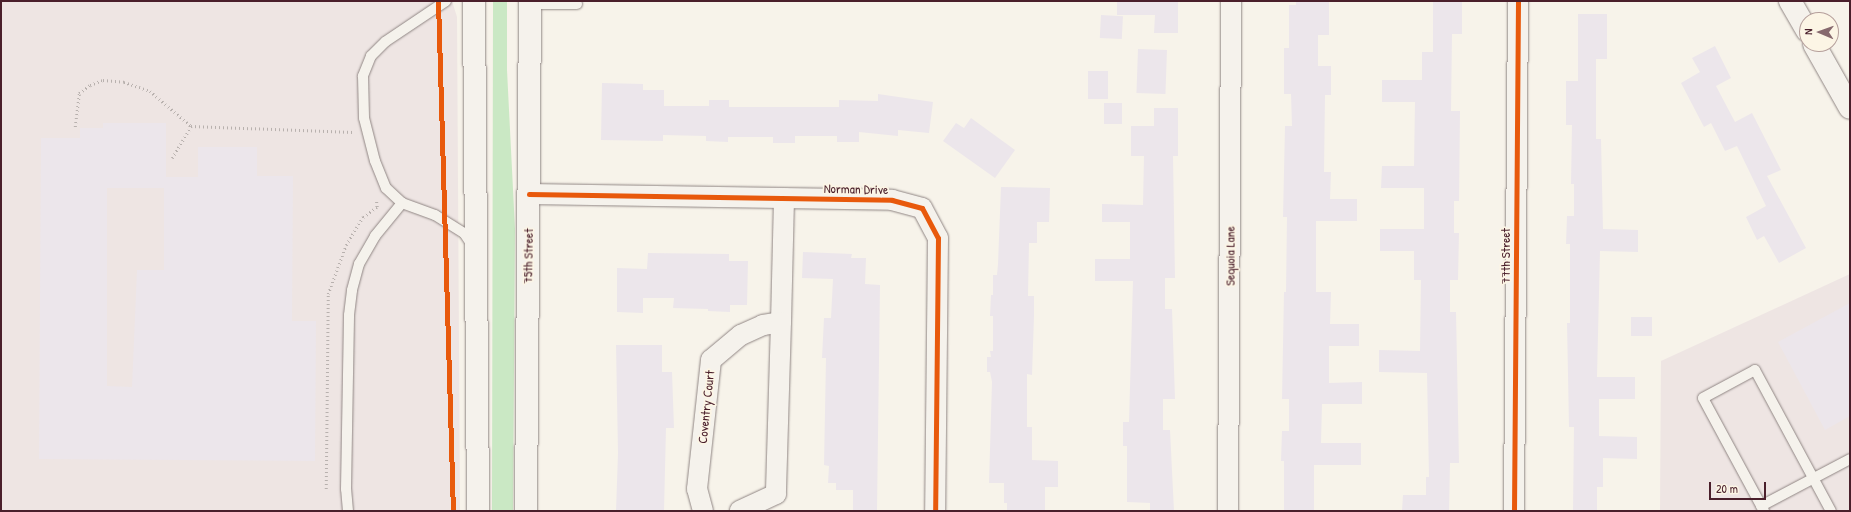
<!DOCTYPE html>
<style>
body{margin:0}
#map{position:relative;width:1851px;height:512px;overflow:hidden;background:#f7f3ea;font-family:"Patrick Hand",sans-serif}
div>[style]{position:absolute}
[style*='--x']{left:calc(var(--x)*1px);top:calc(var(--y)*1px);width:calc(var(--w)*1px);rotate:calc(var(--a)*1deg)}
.built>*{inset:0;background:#eee5e3}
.green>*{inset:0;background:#cae8c4}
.building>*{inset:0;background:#ece6eb;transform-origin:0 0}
.path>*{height:2.5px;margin-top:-1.25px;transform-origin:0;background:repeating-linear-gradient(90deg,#b8b1ae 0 1px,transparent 0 4px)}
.roads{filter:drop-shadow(0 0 1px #908684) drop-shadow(0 0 1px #908684)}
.service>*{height:10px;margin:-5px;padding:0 5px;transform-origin:5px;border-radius:5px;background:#f5f2ec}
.minor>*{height:20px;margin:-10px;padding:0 10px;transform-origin:10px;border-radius:10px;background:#f5f2ec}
.secondary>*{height:22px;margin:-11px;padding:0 11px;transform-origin:11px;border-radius:11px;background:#f5f2ec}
.cycleway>*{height:5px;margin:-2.5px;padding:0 2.5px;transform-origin:2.5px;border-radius:2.5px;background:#e8590c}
span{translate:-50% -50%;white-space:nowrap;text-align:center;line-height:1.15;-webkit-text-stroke:3.5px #fcf5e5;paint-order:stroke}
.street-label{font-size:13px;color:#4a1f2b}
.frame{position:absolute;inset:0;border:2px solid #4a1f2b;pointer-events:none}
.north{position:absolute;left:1799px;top:12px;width:40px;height:40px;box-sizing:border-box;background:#fcf5e5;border:1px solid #b59f9b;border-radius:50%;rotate:272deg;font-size:11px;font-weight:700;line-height:16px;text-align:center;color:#4a1f2b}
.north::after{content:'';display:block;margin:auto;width:14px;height:18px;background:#87696e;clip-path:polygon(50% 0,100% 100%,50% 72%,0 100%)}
.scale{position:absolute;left:1709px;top:482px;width:57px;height:18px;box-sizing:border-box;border:2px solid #4a1f2b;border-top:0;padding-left:5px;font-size:12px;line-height:14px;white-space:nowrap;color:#4a1f2b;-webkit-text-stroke:3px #fcf5e5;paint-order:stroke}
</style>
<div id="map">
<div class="built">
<i style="clip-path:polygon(1px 1px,452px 1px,457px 17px,460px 511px,1px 511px)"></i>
<i style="clip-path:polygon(1850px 274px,1850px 511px,1660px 511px,1661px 361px)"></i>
</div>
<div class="green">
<i style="clip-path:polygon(493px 1px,507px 1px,507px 70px,515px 229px,513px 511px,492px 511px)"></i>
</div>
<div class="building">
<i style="clip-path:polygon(1117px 1px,1178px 1px,1178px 33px,1154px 33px,1155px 15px,1117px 15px)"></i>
<i style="clip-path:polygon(1296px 1px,1329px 1px,1329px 35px,1318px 35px,1318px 66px,1331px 66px,1331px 95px,1325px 95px,1324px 172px,1331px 172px,1330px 199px,1357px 199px,1357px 221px,1316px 221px,1316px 292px,1331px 292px,1330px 324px,1359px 324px,1359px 346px,1329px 346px,1329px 383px,1362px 382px,1362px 404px,1322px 404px,1321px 443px,1361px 443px,1361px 465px,1314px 465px,1314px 511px,1284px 511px,1284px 461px,1281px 461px,1282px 431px,1289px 431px,1289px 399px,1282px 399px,1284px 292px,1286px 292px,1287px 217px,1283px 217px,1285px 126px,1292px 126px,1291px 94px,1284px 94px,1284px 48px,1289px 48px,1289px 5px,1296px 5px)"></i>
<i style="clip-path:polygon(1433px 1px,1462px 1px,1462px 34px,1452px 34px,1451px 111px,1460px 111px,1459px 201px,1454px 201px,1454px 233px,1459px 233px,1458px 280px,1450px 280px,1450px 312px,1456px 312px,1459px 463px,1450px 463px,1449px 511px,1402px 511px,1403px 495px,1426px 495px,1426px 477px,1429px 477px,1427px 373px,1379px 372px,1379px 350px,1420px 351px,1421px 280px,1414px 280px,1414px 251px,1380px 251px,1380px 229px,1424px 229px,1424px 188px,1381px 188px,1382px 166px,1414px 166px,1415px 102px,1382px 102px,1382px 80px,1422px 80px,1422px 52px,1433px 52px)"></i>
<i style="clip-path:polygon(1578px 14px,1607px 14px,1607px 59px,1596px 59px,1596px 139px,1601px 139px,1603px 229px,1638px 230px,1638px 252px,1600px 251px,1597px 377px,1635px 377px,1635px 399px,1599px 399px,1599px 436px,1637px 437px,1637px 459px,1603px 458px,1603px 487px,1597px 487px,1597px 511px,1573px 511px,1574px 427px,1569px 427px,1567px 323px,1570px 323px,1570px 244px,1566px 244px,1567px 216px,1574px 216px,1574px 184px,1571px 184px,1572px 125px,1566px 125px,1566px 81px,1578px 81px)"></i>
<i style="left:1101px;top:15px;width:22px;height:23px;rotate:3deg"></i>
<i style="clip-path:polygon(1715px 46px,1731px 78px,1716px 86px,1735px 122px,1752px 113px,1781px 170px,1767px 176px,1806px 248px,1779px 263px,1764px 236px,1757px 240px,1746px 217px,1766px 206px,1737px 146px,1725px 151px,1711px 123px,1704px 127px,1681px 83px,1700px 72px,1692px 58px)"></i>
<i style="left:1138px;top:49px;width:29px;height:44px;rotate:2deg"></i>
<i style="left:1088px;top:71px;width:20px;height:28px"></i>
<i style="clip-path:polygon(602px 83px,643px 84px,643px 90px,664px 90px,664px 106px,709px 106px,709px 100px,729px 100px,729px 107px,839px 107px,839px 100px,878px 101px,878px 94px,933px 102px,929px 133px,898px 130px,898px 136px,859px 132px,859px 142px,837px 142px,837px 136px,795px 136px,795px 143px,773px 143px,773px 137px,728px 137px,728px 142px,706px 141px,706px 136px,663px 135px,663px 141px,601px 140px)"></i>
<i style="left:1104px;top:103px;width:18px;height:21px"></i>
<i style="clip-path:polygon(1154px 108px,1178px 108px,1178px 156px,1173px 156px,1175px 278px,1165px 278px,1165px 309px,1172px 309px,1175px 399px,1163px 399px,1163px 430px,1170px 430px,1174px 511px,1150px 511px,1150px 503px,1127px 502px,1127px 446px,1123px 446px,1123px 422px,1129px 422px,1133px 281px,1095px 281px,1095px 259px,1130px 259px,1130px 222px,1102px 222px,1102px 204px,1143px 205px,1144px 156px,1131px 156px,1131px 126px,1154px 126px)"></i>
<i style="clip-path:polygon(971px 118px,1015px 150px,995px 178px,943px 141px,956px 123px,964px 128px)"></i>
<i style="clip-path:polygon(evenodd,103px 123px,166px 123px,166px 177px,198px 177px,198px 147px,257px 147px,257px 176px,293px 176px,292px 321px,316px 321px,315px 461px,39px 459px,41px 138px,80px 138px,80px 128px,103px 128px,103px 123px,107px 188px,164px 188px,164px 270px,137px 270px,132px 387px,107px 386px,107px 188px)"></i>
<i style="clip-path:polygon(1001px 187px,1050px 188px,1049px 222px,1037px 222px,1037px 243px,1029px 243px,1028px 296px,1034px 296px,1034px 316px,1032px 375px,1027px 374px,1027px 427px,1032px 427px,1032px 460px,1058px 461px,1058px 487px,1045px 487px,1045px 511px,1007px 511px,1007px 503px,1004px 503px,1004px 483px,989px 483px,992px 382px,990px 372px,987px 372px,987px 357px,991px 357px,990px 351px,993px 351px,993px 316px,990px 316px,991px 295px,993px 295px,993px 275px,997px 275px,998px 264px)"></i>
<i style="clip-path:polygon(803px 252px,852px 254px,851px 258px,866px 258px,865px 284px,880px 285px,877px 511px,853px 511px,853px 490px,836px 490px,836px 483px,828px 483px,829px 466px,824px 465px,826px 358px,822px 358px,824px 318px,831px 318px,833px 279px,802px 278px)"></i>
<i style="clip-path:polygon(648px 253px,729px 254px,729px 261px,748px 261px,747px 305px,730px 305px,730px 312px,708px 311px,708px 309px,673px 308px,674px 298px,643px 298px,643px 313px,617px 312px,617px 268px,647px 269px)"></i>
<i style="clip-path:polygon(1850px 303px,1850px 416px,1825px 430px,1778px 342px)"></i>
<i style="left:1631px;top:317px;width:21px;height:19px"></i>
<i style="clip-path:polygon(616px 345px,662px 345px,662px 372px,672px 372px,674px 428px,666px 428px,664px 511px,616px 511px,618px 453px)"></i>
</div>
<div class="path">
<i style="--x:75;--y:127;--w:34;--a:-83"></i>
<i style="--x:79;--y:93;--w:14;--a:-36"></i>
<i style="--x:90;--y:85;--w:14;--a:-21"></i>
<i style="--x:103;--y:80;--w:21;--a:5"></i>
<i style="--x:124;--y:82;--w:28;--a:19"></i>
<i style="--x:150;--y:91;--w:54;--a:40.5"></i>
<i style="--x:191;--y:126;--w:162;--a:2.1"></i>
<i style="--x:172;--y:158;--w:37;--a:-59"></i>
<i style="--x:326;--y:489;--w:195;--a:-89.4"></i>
<i style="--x:328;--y:294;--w:52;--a:-69.8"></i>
<i style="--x:346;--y:245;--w:33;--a:-59"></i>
<i style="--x:363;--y:217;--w:17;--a:-36"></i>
<i style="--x:377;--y:207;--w:8;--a:-97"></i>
</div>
<div class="roads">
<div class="service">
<i style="--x:446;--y:1;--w:73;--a:146.1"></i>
<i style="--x:385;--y:42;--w:20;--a:135"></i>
<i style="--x:371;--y:56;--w:22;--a:112"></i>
<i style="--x:363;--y:76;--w:42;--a:88.6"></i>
<i style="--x:364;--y:118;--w:44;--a:75.7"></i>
<i style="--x:375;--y:161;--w:29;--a:68"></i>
<i style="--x:386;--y:188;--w:22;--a:43"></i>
<i style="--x:402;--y:203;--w:35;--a:20"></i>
<i style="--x:435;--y:215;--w:34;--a:32"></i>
<i style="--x:464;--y:233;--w:14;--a:56"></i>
<i style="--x:530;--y:4;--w:47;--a:0"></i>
<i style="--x:1761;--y:506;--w:101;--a:-27.8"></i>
<i style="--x:348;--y:511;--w:22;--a:-95"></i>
<i style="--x:346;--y:489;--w:174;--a:-89"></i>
<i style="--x:349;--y:315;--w:25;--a:-83"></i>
<i style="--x:352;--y:290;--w:27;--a:-75"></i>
<i style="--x:359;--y:264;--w:32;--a:-60"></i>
<i style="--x:375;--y:236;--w:43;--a:-50.7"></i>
<i style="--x:1764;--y:511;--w:128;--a:-118.4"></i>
<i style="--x:1703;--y:398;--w:59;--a:-28.3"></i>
<i style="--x:1755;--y:370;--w:160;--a:61.7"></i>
</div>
<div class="minor">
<i style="--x:529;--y:194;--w:363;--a:0.9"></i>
<i style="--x:892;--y:200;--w:31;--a:15"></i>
<i style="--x:922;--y:208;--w:34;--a:62"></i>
<i style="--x:938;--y:238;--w:273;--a:90.6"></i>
<i style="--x:781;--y:322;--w:124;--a:-88.6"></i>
<i style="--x:703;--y:511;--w:23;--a:-105"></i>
<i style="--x:697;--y:489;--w:130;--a:-83.8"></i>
<i style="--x:711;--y:360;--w:39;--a:-40"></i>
<i style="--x:741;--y:335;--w:24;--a:-24"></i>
<i style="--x:763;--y:325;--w:18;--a:-9"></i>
<i style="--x:781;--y:322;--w:172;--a:91.7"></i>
<i style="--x:776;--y:494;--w:40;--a:155"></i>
<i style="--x:1228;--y:511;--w:510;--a:-89.66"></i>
<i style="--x:1514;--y:511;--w:510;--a:-89.55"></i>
</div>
<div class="secondary">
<i style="--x:474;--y:1;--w:510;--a:89.55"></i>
<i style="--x:1790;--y:1;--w:34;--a:60"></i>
<i style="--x:1814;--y:44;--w:73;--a:60.6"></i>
<i style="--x:526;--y:511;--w:510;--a:-89.55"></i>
</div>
</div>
<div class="cycleway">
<i style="--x:438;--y:1;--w:510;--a:88.32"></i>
<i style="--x:529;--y:194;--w:363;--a:0.9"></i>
<i style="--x:892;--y:200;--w:31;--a:15"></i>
<i style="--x:922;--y:208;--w:34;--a:62"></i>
<i style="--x:938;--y:238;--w:273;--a:90.6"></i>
<i style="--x:1514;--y:511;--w:510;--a:-89.55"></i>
</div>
<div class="street-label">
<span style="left:856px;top:189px;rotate:1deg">Norman Drive</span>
<span style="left:528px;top:256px;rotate:-89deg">75th Street</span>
<span style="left:1230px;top:256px;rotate:-90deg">Sequoia Lane</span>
<span style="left:1505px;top:256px;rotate:-90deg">77th Street</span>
<span style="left:706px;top:407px;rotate:-84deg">Coventry Court</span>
</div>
<div class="frame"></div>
<div class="north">N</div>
<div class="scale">20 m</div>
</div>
